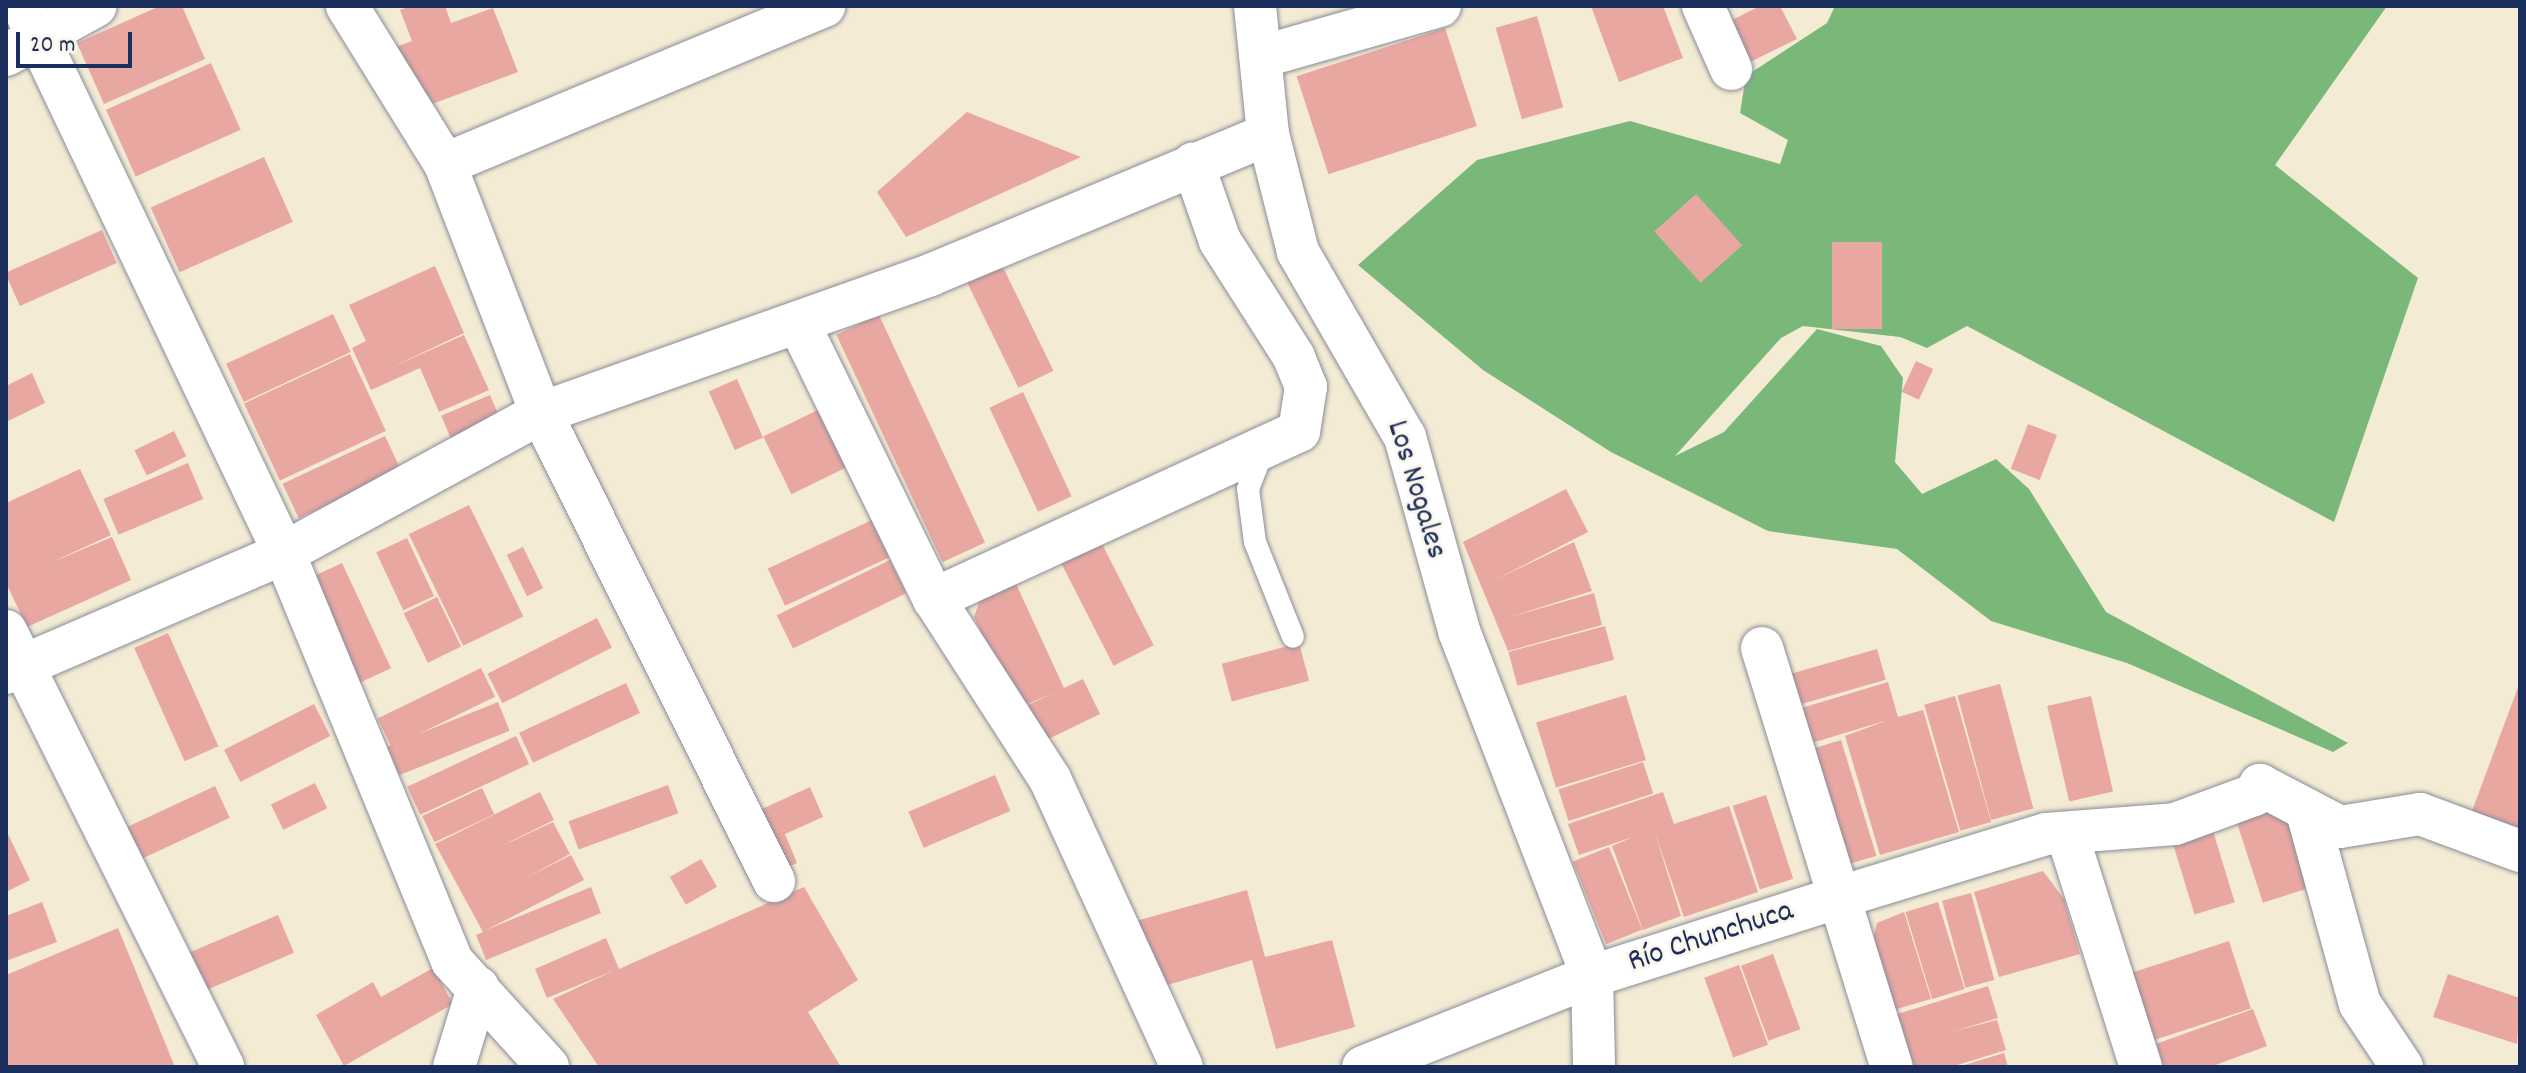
<!DOCTYPE html>
<meta charset="utf-8">
<style>
body{margin:0}
#map{position:relative;width:2526px;height:1073px;overflow:hidden;background:#f4ebd4;font-family:Dekko,sans-serif}
div>[style]{position:absolute}
[style*='--x']{left:calc(var(--x)*1px);top:calc(var(--y)*1px);width:calc(var(--w)*1px);rotate:calc(var(--a)*1deg)}
.forest>*{inset:0;background:#7ab879}
.building>*{inset:0;background:#e9a7a2;transform-origin:0 0}
.roads{filter:drop-shadow(0 0 2px #888d99) drop-shadow(0 0 2px #888d99)}
.service>*{height:22px;margin:-11px;padding:0 11px;transform-origin:11px;border-radius:11px;background:#fff}
.minor>*{height:42px;margin:-21px;padding:0 21px;transform-origin:21px;border-radius:21px;background:#fff}
span{translate:-50% -50%;white-space:nowrap;text-align:center;line-height:1.15;-webkit-text-stroke:6px #fbf7ec;paint-order:stroke}
.street-label{font-size:32px;color:#1b2f5e}
.frame{position:absolute;inset:0;border:8px solid #1b2f5e;pointer-events:none}
.scale{position:absolute;left:16px;top:32px;width:116px;height:36px;box-sizing:border-box;border:4px solid #1b2f5e;border-top:0;padding-left:10px;font-size:24px;line-height:28px;white-space:nowrap;color:#1b2f5e;-webkit-text-stroke:6px #fbf7ec;paint-order:stroke}
</style>
<div id="map">
<div class="forest">
<i style="clip-path:polygon(1835px 6px,2387px 6px,2275px 165px,2418px 278px,2334px 522px,1967px 326px,1927px 348px,1900px 337px,1803px 326px,1781px 338px,1675px 456px,1724px 432px,1817px 329px,1881px 346px,1903px 378px,1895px 462px,1922px 494px,1996px 459px,2029px 489px,2106px 612px,2348px 743px,2333px 752px,2127px 663px,1991px 621px,1897px 549px,1768px 531px,1611px 452px,1483px 370px,1358px 265px,1477px 160px,1630px 121px,1780px 164px,1788px 140px,1740px 113px,1746px 76px,1827px 23px)"></i>
</div>
<div class="building">
<i style="clip-path:polygon(160px 6px,182px 6px,205px 59px,104px 104px,77px 43px)"></i>
<i style="clip-path:polygon(410px 6px,445px 6px,451px 23px,493px 8px,518px 72px,416px 110px,393px 48px,412px 41px,400px 10px)"></i>
<i style="clip-path:polygon(1591px 6px,1663px 6px,1683px 58px,1619px 82px)"></i>
<i style="clip-path:polygon(1760px 6px,1780px 6px,1797px 39px,1744px 65px,1724px 24px)"></i>
<i style="left:1537px;top:16px;width:95px;height:43px;rotate:74deg"></i>
<i style="left:1445px;top:28px;width:103px;height:156px;rotate:72deg"></i>
<i style="left:211px;top:63px;width:73px;height:115px;rotate:66deg"></i>
<i style="clip-path:polygon(967px 112px,1081px 157px,906px 237px,877px 192px)"></i>
<i style="left:264px;top:157px;width:71px;height:124px;rotate:66deg"></i>
<i style="left:1696px;top:194px;width:69px;height:56px;rotate:48deg"></i>
<i style="left:102px;top:230px;width:36px;height:106px;rotate:66deg"></i>
<i style="left:1832px;top:242px;width:50px;height:87px"></i>
<i style="left:1000px;top:261px;width:122px;height:39px;rotate:64deg"></i>
<i style="clip-path:polygon(435px 266px,464px 333px,390px 368px,464px 335px,489px 390px,439px 412px,420px 368px,371px 390px,352px 348px,366px 341px,349px 305px)"></i>
<i style="left:333px;top:314px;width:42px;height:118px;rotate:65deg"></i>
<i style="left:879px;top:315px;width:251px;height:47px;rotate:65deg"></i>
<i style="left:350px;top:354px;width:85px;height:117px;rotate:65deg"></i>
<i style="left:1916px;top:361px;width:19px;height:34px;rotate:25deg"></i>
<i style="clip-path:polygon(32px 373px,45px 403px,6px 422px,6px 386px)"></i>
<i style="left:737px;top:379px;width:64px;height:31px;rotate:66deg"></i>
<i style="left:1023px;top:392px;width:115px;height:37px;rotate:65deg"></i>
<i style="left:490px;top:395px;width:34px;height:53px;rotate:67deg"></i>
<i style="left:820px;top:409px;width:64px;height:63px;rotate:64deg"></i>
<i style="left:2028px;top:424px;width:31px;height:48px;rotate:21deg"></i>
<i style="left:174px;top:431px;width:28px;height:44px;rotate:64deg"></i>
<i style="left:385px;top:436px;width:38px;height:113px;rotate:65deg"></i>
<i style="left:188px;top:463px;width:39px;height:92px;rotate:67deg"></i>
<i style="clip-path:polygon(80px 469px,111px 535px,50px 563px,112px 537px,131px 580px,27px 627px,6px 583px,6px 503px)"></i>
<i style="clip-path:polygon(1566px 489px,1588px 532px,1493px 581px,1574px 542px,1592px 591px,1510px 617px,1594px 593px,1602px 625px,1508px 651px,1463px 542px)"></i>
<i style="left:469px;top:505px;width:124px;height:67px;rotate:64deg"></i>
<i style="left:872px;top:520px;width:41px;height:115px;rotate:65deg"></i>
<i style="left:407px;top:538px;width:64px;height:34px;rotate:65deg"></i>
<i style="left:1101px;top:542px;width:116px;height:45px;rotate:63deg"></i>
<i style="left:523px;top:547px;width:46px;height:18px;rotate:64deg"></i>
<i style="left:890px;top:560px;width:37px;height:126px;rotate:64deg"></i>
<i style="left:342px;top:563px;width:116px;height:40px;rotate:65deg"></i>
<i style="clip-path:polygon(1012px 575px,1064px 688px,1083px 679px,1100px 714px,1034px 746px,1018px 710px,1055px 692px,1017px 709px,974px 617px,984px 588px)"></i>
<i style="left:437px;top:597px;width:55px;height:37px;rotate:64deg"></i>
<i style="left:597px;top:618px;width:33px;height:123px;rotate:63deg"></i>
<i style="left:1605px;top:626px;width:35px;height:100px;rotate:75deg"></i>
<i style="left:168px;top:633px;width:124px;height:37px;rotate:66deg"></i>
<i style="left:1299px;top:643px;width:39px;height:80px;rotate:75deg"></i>
<i style="left:1877px;top:649px;width:32px;height:106px;rotate:74deg"></i>
<i style="left:481px;top:668px;width:32px;height:115px;rotate:64deg"></i>
<i style="clip-path:polygon(1888px 682px,1898px 717px,1923px 710px,1959px 832px,1880px 855px,1845px 736px,1888px 720px,1795px 748px,1785px 713px)"></i>
<i style="clip-path:polygon(2520px 682px,2520px 838px,2469px 819px)"></i>
<i style="left:626px;top:683px;width:33px;height:118px;rotate:65deg"></i>
<i style="left:2000px;top:684px;width:129px;height:44px;rotate:75deg"></i>
<i style="left:1626px;top:695px;width:68px;height:94px;rotate:73deg"></i>
<i style="left:1955px;top:696px;width:131px;height:32px;rotate:74deg"></i>
<i style="left:2091px;top:696px;width:98px;height:45px;rotate:77deg"></i>
<i style="left:498px;top:702px;width:31px;height:119px;rotate:68deg"></i>
<i style="left:314px;top:704px;width:36px;height:101px;rotate:63deg"></i>
<i style="left:516px;top:736px;width:31px;height:120px;rotate:65deg"></i>
<i style="left:1841px;top:740px;width:121px;height:45px;rotate:73deg"></i>
<i style="left:1643px;top:762px;width:33px;height:89px;rotate:72deg"></i>
<i style="left:995px;top:775px;width:39px;height:94px;rotate:67deg"></i>
<i style="left:315px;top:783px;width:28px;height:49px;rotate:64deg"></i>
<i style="left:668px;top:785px;width:30px;height:106px;rotate:70deg"></i>
<i style="left:215px;top:786px;width:35px;height:110px;rotate:65deg"></i>
<i style="clip-path:polygon(810px 787px,823px 817px,785px 834px,797px 863px,773px 874px,747px 816px)"></i>
<i style="left:482px;top:788px;width:29px;height:66px;rotate:65deg"></i>
<i style="clip-path:polygon(540px 792px,554px 820px,495px 849px,553px 822px,570px 854px,524px 879px,571px 855px,584px 880px,486px 930px,591px 887px,601px 913px,486px 960px,476px 935px,483px 932px,435px 844px)"></i>
<i style="clip-path:polygon(1663px 792px,1674px 824px,1729px 806px,1758px 892px,1684px 917px,1654px 830px,1681px 916px,1643px 930px,1612px 846px,1633px 837px,1579px 855px,1568px 824px)"></i>
<i style="left:1766px;top:795px;width:88px;height:35px;rotate:72deg"></i>
<i style="left:2282px;top:803px;width:89px;height:49px;rotate:72deg"></i>
<i style="left:2209px;top:818px;width:88px;height:42px;rotate:73deg"></i>
<i style="clip-path:polygon(6px 830px,30px 880px,6px 892px)"></i>
<i style="left:1609px;top:847px;width:89px;height:39px;rotate:68deg"></i>
<i style="left:701px;top:859px;width:32px;height:36px;rotate:60deg"></i>
<i style="clip-path:polygon(2043px 871px,2064px 899px,2080px 954px,1999px 977px,1974px 892px)"></i>
<i style="clip-path:polygon(804px 887px,858px 980px,808px 1012px,841px 1067px,599px 1067px,553px 999px,615px 970px,547px 998px,535px 969px,606px 938px,619px 969px)"></i>
<i style="clip-path:polygon(1247px 890px,1265px 957px,1332px 940px,1355px 1027px,1276px 1049px,1252px 960px,1154px 989px,1136px 921px)"></i>
<i style="left:1971px;top:893px;width:90px;height:30px;rotate:75deg"></i>
<i style="clip-path:polygon(42px 902px,57px 942px,6px 961px,6px 916px)"></i>
<i style="left:1938px;top:902px;width:91px;height:34px;rotate:73deg"></i>
<i style="clip-path:polygon(1904px 912px,1931px 999px,1890px 1011px,1870px 951px,1877px 923px)"></i>
<i style="left:278px;top:915px;width:41px;height:98px;rotate:67deg"></i>
<i style="clip-path:polygon(118px 928px,175px 1067px,6px 1067px,6px 975px)"></i>
<i style="left:2229px;top:941px;width:71px;height:104px;rotate:72deg"></i>
<i style="left:1773px;top:954px;width:80px;height:34px;rotate:70deg"></i>
<i style="left:1739px;top:965px;width:85px;height:37px;rotate:70deg"></i>
<i style="clip-path:polygon(433px 968px,453px 1004px,344px 1066px,316px 1015px,373px 982px,381px 997px)"></i>
<i style="clip-path:polygon(2448px 974px,2520px 998px,2517px 1044px,2433px 1017px)"></i>
<i style="clip-path:polygon(1988px 986px,1998px 1018px,1951px 1032px,1997px 1020px,2006px 1050px,1951px 1067px,1906px 1067px,1891px 1016px)"></i>
<i style="clip-path:polygon(2253px 1009px,2267px 1046px,2210px 1067px,2164px 1067px,2156px 1044px)"></i>
<i style="clip-path:polygon(2004px 1053px,2008px 1067px,1961px 1067px,1961px 1066px)"></i>
</div>
<div class="roads">
<div class="service">
<i style="--x:1264;--y:448;--w:44;--a:111.3"></i>
<i style="--x:1248;--y:489;--w:53;--a:82.5"></i>
<i style="--x:1255;--y:542;--w:102;--a:68.2"></i>
</div>
<div class="minor">
<i style="--x:23;--y:6;--w:606;--a:64.49"></i>
<i style="--x:284;--y:553;--w:441;--a:67.6"></i>
<i style="--x:452;--y:961;--w:143;--a:47.8"></i>
<i style="--x:347;--y:6;--w:186;--a:58.2"></i>
<i style="--x:445;--y:164;--w:267;--a:68.9"></i>
<i style="--x:541;--y:413;--w:523;--a:63.53"></i>
<i style="--x:1255;--y:6;--w:129;--a:84.2"></i>
<i style="--x:1268;--y:134;--w:122;--a:75.7"></i>
<i style="--x:1298;--y:252;--w:214;--a:60"></i>
<i style="--x:1405;--y:437;--w:201;--a:74.4"></i>
<i style="--x:1459;--y:631;--w:370;--a:68.9"></i>
<i style="--x:1592;--y:976;--w:91;--a:88.7"></i>
<i style="--x:1703;--y:6;--w:69;--a:66"></i>
<i style="--x:6;--y:55;--w:102;--a:-28.6"></i>
<i style="--x:1264;--y:56;--w:183;--a:-15.9"></i>
<i style="--x:445;--y:164;--w:411;--a:-22.6"></i>
<i style="--x:799;--y:324;--w:306;--a:63.9"></i>
<i style="--x:934;--y:599;--w:214;--a:57.2"></i>
<i style="--x:1050;--y:779;--w:317;--a:65.4"></i>
<i style="--x:934;--y:599;--w:402;--a:-24.7"></i>
<i style="--x:1299;--y:431;--w:45;--a:-81"></i>
<i style="--x:1306;--y:387;--w:32;--a:-112"></i>
<i style="--x:1294;--y:357;--w:138;--a:-122.5"></i>
<i style="--x:1220;--y:241;--w:82;--a:-109.3"></i>
<i style="--x:6;--y:631;--w:487;--a:63.5"></i>
<i style="--x:1762;--y:648;--w:439;--a:72.8"></i>
<i style="--x:6;--y:673;--w:303;--a:-23.3"></i>
<i style="--x:284;--y:553;--w:293;--a:-28.6"></i>
<i style="--x:541;--y:413;--w:413;--a:-19.5"></i>
<i style="--x:930;--y:275;--w:366;--a:-22.6"></i>
<i style="--x:2307;--y:812;--w:199;--a:74.6"></i>
<i style="--x:2360;--y:1004;--w:76;--a:56.3"></i>
<i style="--x:2068;--y:837;--w:241;--a:72.4"></i>
<i style="--x:454;--y:1067;--w:83;--a:-73.1"></i>
<i style="--x:1363;--y:1067;--w:246;--a:-21.7"></i>
<i style="--x:1592;--y:976;--w:260;--a:-17.7"></i>
<i style="--x:1840;--y:897;--w:215;--a:-17"></i>
<i style="--x:2046;--y:834;--w:129;--a:-4.4"></i>
<i style="--x:2175;--y:824;--w:84;--a:-20.2"></i>
<i style="--x:2254;--y:795;--w:12;--a:-59"></i>
<i style="--x:2260;--y:785;--w:90;--a:27.7"></i>
<i style="--x:2340;--y:827;--w:81;--a:-9.2"></i>
<i style="--x:2420;--y:814;--w:107;--a:20.3"></i>
</div>
</div>
<div class="street-label">
<span style="left:1415px;top:490px;rotate:73deg">Los Nogales</span>
<span style="left:1711px;top:938px;rotate:-18deg">Río Chunchuca</span>
</div>
<div class="frame"></div>
<div class="scale">20 m</div>
</div>
